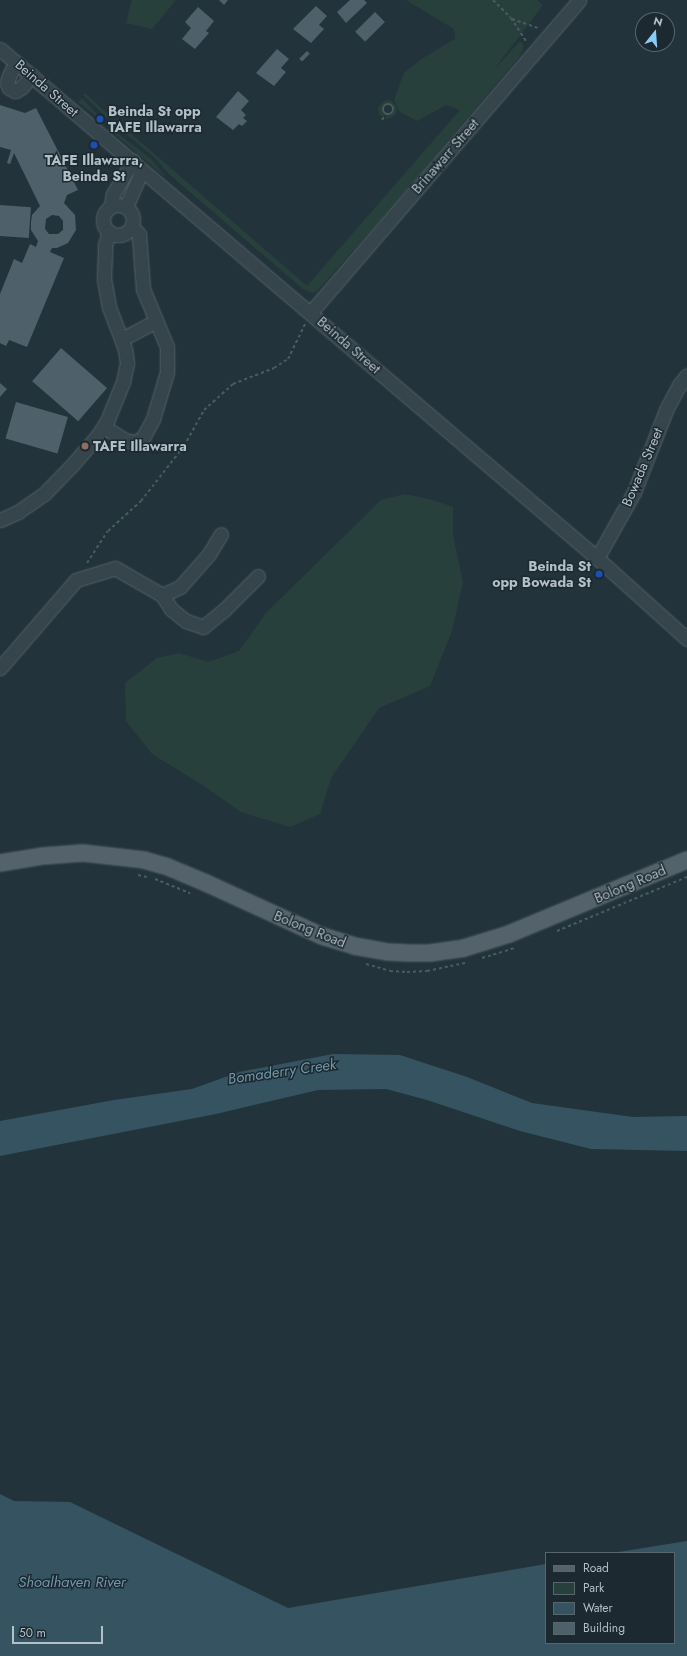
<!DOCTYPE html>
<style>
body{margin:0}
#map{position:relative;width:687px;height:1656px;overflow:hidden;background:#23333b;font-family:Jost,sans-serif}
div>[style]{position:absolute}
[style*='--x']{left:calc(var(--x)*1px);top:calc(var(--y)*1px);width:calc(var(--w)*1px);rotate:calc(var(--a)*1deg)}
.green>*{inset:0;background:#28403c}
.water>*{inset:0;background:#365362}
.building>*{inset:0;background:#4e6069;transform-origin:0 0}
.path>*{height:2px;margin-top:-1px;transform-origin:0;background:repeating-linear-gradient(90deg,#475d5a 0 3px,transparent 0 6px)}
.path>.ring{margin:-1px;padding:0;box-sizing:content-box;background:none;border:2px solid #475d5a;border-radius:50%}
.roads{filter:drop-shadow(0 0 1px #556269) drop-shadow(0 0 1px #556269)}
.minor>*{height:13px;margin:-6.5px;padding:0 6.5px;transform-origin:6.5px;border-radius:6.5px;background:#36444b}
.minor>.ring{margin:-6.5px;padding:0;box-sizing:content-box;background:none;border:13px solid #36444b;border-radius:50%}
.major>*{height:16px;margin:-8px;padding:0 8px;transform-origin:8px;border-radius:8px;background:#54636b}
.dots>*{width:11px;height:11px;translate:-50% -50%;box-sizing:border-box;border:2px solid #1c2930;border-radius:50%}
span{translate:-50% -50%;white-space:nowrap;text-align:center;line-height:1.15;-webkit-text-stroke:3px #1c2930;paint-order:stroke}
.street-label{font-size:14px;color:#b2bfc7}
.poi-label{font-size:14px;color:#b2bfc7;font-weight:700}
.left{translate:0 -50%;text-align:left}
.right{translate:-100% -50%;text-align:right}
.water-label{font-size:15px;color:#7297aa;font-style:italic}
.legend{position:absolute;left:545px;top:1552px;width:130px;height:92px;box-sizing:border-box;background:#1c2930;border:1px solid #58656c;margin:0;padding:5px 7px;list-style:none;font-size:12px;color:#b2bfc7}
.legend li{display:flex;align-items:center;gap:8px;height:20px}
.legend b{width:20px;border:1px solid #58656c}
.north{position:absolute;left:635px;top:12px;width:40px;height:40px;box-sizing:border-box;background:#1c2930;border:1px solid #58656c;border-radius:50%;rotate:17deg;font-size:11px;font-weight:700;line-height:16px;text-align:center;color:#b2bfc7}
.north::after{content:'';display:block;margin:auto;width:14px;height:18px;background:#87ccf7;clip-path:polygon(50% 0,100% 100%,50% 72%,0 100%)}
.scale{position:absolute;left:12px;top:1626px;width:91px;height:18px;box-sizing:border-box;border:2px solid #b2bfc7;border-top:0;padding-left:5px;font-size:12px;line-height:14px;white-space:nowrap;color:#b2bfc7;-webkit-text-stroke:3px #1c2930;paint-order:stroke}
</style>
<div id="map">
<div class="green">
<i style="clip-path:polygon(132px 0,176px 0,152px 29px,126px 23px)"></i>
<i style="clip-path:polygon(406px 0,537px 0,543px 5px,493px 71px,520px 41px,524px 46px,520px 56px,383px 217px,317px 291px,312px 293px,303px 289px,169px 174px,155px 158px,112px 122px,114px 119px,307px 286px,460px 110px,446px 105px,417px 121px,400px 112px,394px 100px,404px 73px,423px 58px,455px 39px,454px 29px)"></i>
<i style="clip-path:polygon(85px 93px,109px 115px,107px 118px,83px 95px)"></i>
<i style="clip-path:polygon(82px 98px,97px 114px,96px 116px,78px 102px)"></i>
<i style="clip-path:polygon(390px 100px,396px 106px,397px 112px,393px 117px,387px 119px,385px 118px,387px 115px,391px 114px,394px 111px,392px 105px,387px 103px,384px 105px,382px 110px,385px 115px,383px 118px,379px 114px,378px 108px,384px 101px)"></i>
<i style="clip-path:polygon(112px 129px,151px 159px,165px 176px,164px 176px,110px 130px)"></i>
<i style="clip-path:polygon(405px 494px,433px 500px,453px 507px,453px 535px,463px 582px,452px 631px,430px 686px,379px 708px,331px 778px,320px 814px,290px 827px,241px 812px,204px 786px,152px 754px,126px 721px,125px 683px,157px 658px,179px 653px,208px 662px,239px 651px,266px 613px,381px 500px)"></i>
</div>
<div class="water">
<i style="clip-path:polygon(333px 1054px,400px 1055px,467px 1077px,532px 1103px,633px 1117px,687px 1116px,687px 1151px,591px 1149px,520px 1131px,427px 1100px,386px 1089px,318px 1090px,216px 1114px,0 1156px,0 1121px,114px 1100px,192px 1089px,239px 1072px)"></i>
<i style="clip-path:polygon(0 1494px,14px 1501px,70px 1502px,288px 1608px,546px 1564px,546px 1643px,674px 1643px,674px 1553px,612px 1553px,687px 1541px,687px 1656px,0 1656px)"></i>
</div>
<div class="building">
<i style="clip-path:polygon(219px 0,228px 0,224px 5px)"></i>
<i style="clip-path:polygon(350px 0,364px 0,367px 3px,346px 23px,337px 12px)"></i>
<i style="clip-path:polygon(316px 6px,327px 16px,319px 25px,324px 29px,311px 43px,293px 29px)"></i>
<i style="clip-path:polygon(198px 7px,214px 21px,206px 31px,209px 33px,195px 49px,182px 39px,191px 28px,185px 22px)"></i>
<i style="left:375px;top:12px;width:14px;height:28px;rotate:45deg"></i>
<i style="clip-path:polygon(277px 49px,289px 59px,281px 68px,286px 72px,274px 86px,256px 73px)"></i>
<i style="left:307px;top:51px;width:4px;height:11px;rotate:45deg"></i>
<i style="clip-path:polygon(238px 91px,249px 101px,241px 110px,246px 115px,243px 118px,247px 121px,242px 126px,239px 124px,233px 130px,216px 117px)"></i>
<i style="clip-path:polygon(evenodd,0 105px,25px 113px,36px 108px,78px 190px,67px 195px,64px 203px,75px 215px,76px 230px,68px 243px,57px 248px,52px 248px,50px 252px,64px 258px,27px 347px,9px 340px,6px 346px,0 343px,0 294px,14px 259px,22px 263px,30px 244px,36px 247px,38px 241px,31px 230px,31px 222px,32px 215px,40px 206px,14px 153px,10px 164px,7px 163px,11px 150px,0 147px,0 105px,52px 215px,59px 216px,63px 221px,63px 230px,58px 234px,49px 234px,45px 229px,46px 219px,52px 215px)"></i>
<i style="left:0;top:205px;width:31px;height:31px;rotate:4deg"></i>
<i style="left:61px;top:348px;width:61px;height:44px;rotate:41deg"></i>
<i style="clip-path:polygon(0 383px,7px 389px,0 397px)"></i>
<i style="left:16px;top:402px;width:54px;height:38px;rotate:16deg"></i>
</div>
<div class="path">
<i style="--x:493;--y:0;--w:25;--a:45"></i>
<i style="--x:511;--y:18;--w:30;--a:57"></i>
<i style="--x:512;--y:19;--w:28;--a:19"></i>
<i class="ring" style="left:383px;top:104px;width:8px;height:8px"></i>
<i style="--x:382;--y:120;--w:7;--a:-56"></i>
<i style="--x:87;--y:563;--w:38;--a:-57"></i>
<i style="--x:108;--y:531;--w:45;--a:-42.3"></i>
<i style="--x:141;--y:501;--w:70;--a:-52"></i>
<i style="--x:184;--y:446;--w:41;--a:-60.9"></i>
<i style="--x:204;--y:410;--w:39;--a:-42"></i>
<i style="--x:233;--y:384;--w:44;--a:-21.3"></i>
<i style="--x:274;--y:368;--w:17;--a:-33"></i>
<i style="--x:288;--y:359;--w:39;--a:-64"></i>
<i style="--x:138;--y:875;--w:9;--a:13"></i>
<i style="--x:155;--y:879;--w:38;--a:22"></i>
<i style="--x:557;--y:931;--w:141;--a:-22.6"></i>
<i style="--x:482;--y:958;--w:34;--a:-17"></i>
<i style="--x:366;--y:964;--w:25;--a:16"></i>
<i style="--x:390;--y:971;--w:17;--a:3"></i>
<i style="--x:407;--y:972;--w:20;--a:-3"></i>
<i style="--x:427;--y:971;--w:40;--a:-12"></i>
</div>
<div class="roads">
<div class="minor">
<i style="--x:0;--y:49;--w:785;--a:40.45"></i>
<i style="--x:597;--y:558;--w:121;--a:42"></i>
<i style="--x:16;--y:62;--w:16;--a:117"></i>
<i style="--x:9;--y:76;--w:7;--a:106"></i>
<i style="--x:7;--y:83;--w:5;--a:68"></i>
<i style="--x:9;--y:88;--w:7;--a:27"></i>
<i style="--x:15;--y:91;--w:7;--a:-27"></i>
<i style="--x:21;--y:88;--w:17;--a:-50"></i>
<i class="ring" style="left:103px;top:205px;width:17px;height:17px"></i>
<i style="--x:111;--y:206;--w:12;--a:-81"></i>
<i style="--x:113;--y:194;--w:39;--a:-59"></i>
<i style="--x:126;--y:207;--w:40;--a:-66.6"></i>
<i style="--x:311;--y:312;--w:411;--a:-49.3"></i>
<i style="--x:122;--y:339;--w:38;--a:-28"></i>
<i style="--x:104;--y:427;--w:25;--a:32"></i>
<i style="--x:125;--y:440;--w:9;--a:13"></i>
<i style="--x:134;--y:442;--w:9;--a:-21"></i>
<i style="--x:142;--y:439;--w:23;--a:-61"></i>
<i style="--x:153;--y:419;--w:49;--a:-73.4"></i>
<i style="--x:167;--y:372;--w:25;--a:-90"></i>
<i style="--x:167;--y:347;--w:63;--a:-112.5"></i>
<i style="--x:143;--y:289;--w:55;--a:-94.2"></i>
<i style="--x:139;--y:234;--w:11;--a:-135"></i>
<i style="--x:0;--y:520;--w:20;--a:-24"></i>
<i style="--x:18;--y:512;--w:33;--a:-35"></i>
<i style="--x:45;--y:493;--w:40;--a:-46"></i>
<i style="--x:73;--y:464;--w:35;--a:-49"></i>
<i style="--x:96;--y:438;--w:20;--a:-57"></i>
<i style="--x:107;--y:421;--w:42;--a:-67.7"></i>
<i style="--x:123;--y:382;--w:19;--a:-78"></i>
<i style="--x:127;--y:363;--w:14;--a:-98"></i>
<i style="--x:125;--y:349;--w:45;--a:-110.9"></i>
<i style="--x:109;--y:307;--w:27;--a:-100"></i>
<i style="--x:104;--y:280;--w:35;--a:-88"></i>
<i style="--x:105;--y:245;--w:14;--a:-73"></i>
<i style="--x:597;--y:558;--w:76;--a:-60.7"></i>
<i style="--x:634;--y:492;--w:90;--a:-68.6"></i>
<i style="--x:667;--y:408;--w:27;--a:-62"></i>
<i style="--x:680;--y:384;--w:11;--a:-52"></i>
<i style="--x:162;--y:595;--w:17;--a:57"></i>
<i style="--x:171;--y:609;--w:19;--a:39"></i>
<i style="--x:186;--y:621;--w:18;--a:19"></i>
<i style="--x:203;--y:627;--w:27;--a:-39"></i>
<i style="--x:224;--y:610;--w:48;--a:-45"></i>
<i style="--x:0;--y:668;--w:116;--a:-49.2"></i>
<i style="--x:76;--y:580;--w:41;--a:-17.1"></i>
<i style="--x:115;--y:568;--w:54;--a:29.9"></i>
<i style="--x:162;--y:595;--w:20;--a:-24"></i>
<i style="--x:180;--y:587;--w:44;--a:-48.7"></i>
<i style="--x:209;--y:554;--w:23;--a:-59"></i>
</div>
<div class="major">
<i style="--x:0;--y:863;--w:44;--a:-9.2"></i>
<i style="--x:43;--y:856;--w:40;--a:-4.3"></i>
<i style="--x:83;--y:853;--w:61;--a:6.5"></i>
<i style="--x:144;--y:860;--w:25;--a:16"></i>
<i style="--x:168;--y:867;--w:41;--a:22.8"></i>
<i style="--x:206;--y:883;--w:128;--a:24.6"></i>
<i style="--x:322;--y:936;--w:34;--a:17"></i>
<i style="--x:354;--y:946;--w:35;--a:10"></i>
<i style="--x:388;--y:952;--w:21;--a:3"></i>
<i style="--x:409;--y:953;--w:21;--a:0"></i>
<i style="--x:430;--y:953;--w:34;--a:-8"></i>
<i style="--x:464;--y:948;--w:47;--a:-17.3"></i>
<i style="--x:509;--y:934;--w:193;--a:-22.6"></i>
</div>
</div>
<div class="dots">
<i style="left:100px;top:119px;background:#1a4fb4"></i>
<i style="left:94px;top:145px;background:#1a4fb4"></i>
<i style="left:85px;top:446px;background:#8d6e63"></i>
<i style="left:599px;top:574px;background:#1a4fb4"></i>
</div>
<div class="street-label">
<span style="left:47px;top:88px;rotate:41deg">Beinda Street</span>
<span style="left:445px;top:156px;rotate:-49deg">Brinawarr Street</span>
<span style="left:349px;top:345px;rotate:41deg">Beinda Street</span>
<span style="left:642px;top:467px;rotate:-67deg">Bowada Street</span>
<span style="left:630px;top:884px;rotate:-23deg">Bolong Road</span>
<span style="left:310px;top:929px;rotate:22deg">Bolong Road</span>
</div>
<div class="poi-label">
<span class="left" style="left:108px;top:119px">Beinda St opp<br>TAFE Illawarra</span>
<span style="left:94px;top:168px">TAFE Illawarra,<br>Beinda St</span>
<span class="left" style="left:93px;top:446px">TAFE Illawarra</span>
<span class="right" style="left:591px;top:574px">Beinda St<br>opp Bowada St</span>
</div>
<div class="water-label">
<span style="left:282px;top:1072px;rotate:-8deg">Bomaderry Creek</span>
<span style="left:72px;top:1583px">Shoalhaven River</span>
</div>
<ul class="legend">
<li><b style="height:5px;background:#54636b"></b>Road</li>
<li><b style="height:11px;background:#28403c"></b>Park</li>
<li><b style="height:11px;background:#365362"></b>Water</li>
<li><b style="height:11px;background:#4e6069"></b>Building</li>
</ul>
<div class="north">N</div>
<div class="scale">50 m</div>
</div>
